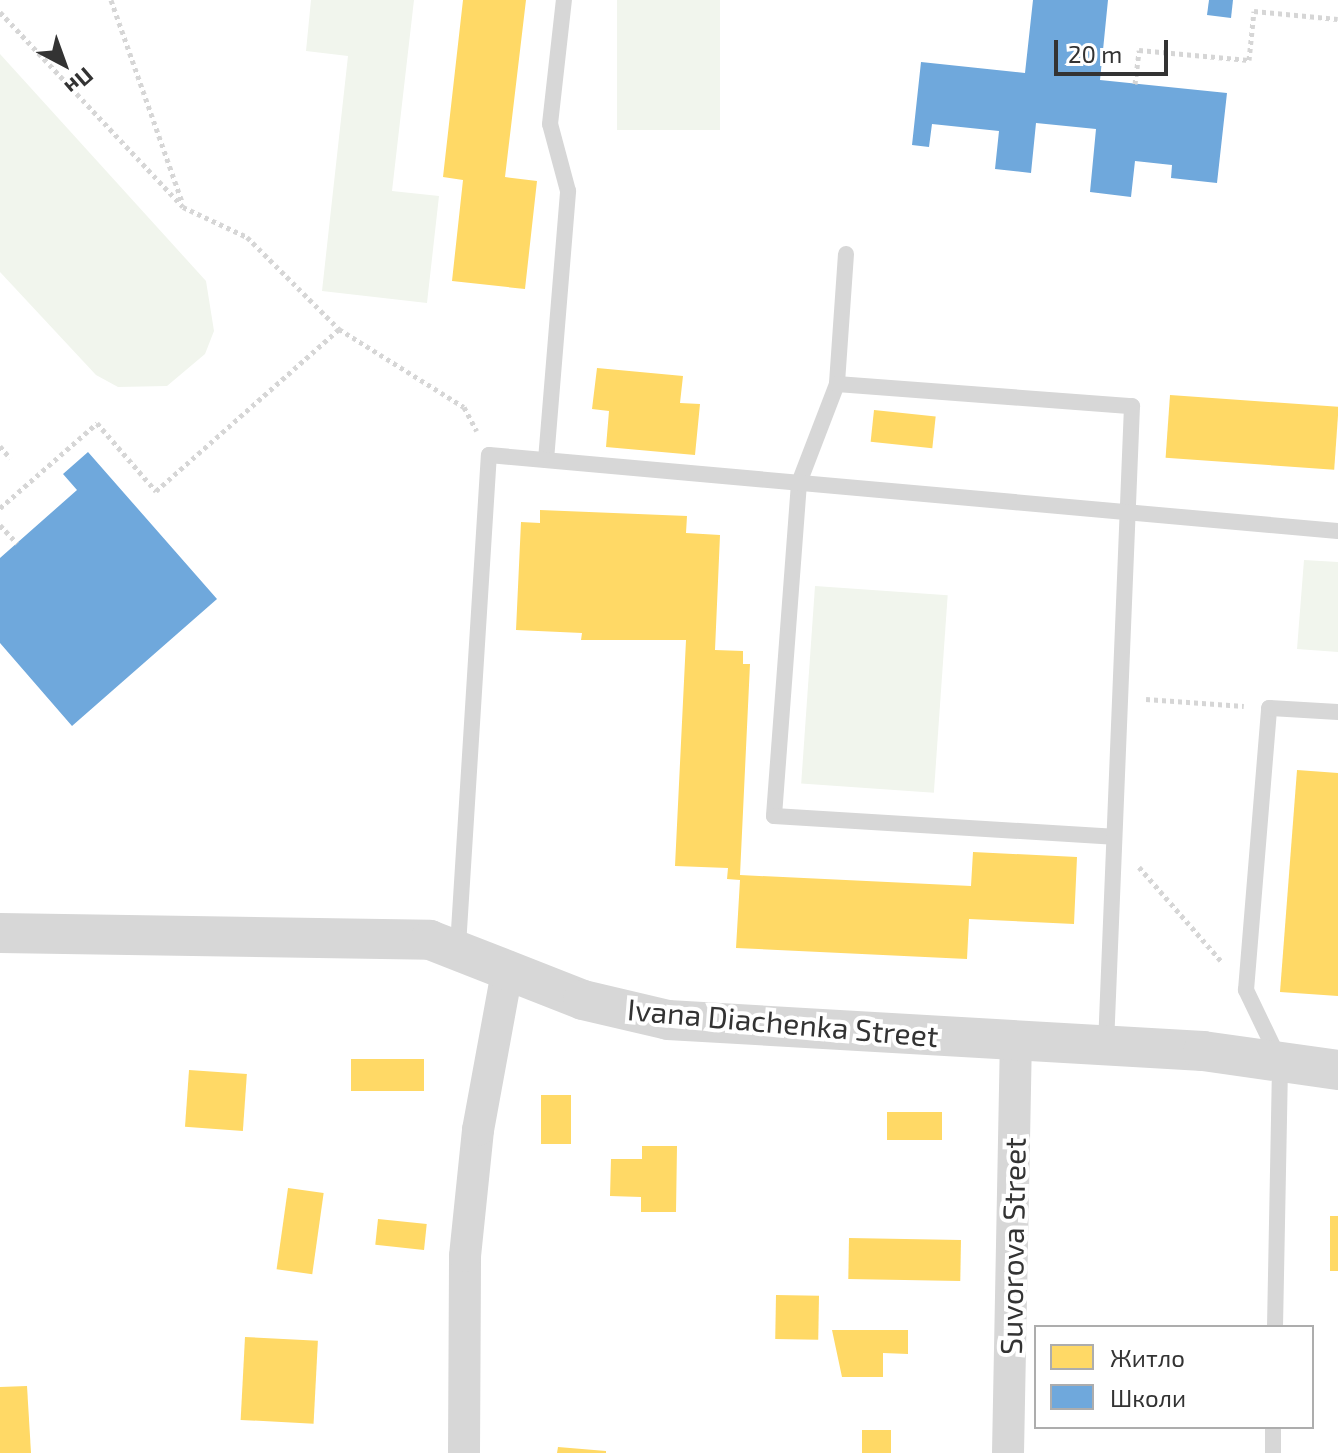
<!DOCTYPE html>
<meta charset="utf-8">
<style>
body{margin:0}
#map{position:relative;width:1338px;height:1453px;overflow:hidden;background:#fff;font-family:"Exo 2",sans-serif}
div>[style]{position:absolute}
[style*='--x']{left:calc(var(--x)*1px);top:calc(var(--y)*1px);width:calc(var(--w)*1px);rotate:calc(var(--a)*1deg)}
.green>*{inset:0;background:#f1f5ed;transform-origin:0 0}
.homes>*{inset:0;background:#ffd966;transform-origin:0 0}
.schools>*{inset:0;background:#6fa8dc}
.path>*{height:5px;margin-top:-2.5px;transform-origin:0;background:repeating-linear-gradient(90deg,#d6d6d6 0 4px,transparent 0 8px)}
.service>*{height:16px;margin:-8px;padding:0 8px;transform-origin:8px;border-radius:8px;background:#d7d7d7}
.minor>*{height:32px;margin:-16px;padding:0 16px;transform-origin:16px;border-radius:16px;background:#d7d7d7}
.tertiary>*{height:40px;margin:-20px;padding:0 20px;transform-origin:20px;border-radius:20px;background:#d7d7d7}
span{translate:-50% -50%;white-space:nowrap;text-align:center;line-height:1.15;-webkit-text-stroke:8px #fff;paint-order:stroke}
.street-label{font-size:30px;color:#333}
.legend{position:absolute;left:1034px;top:1325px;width:280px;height:104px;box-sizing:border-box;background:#fff;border:2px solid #adadad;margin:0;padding:10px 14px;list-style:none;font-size:24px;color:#333}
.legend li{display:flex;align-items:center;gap:16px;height:40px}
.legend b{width:40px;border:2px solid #adadad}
.north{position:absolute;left:24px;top:24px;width:80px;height:80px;-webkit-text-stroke:6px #fff;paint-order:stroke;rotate:139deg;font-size:22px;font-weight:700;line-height:32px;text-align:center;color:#333}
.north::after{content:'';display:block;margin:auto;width:28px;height:36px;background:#333;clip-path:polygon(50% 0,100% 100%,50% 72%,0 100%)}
.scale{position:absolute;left:1054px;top:40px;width:114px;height:36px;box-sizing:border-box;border:4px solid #333;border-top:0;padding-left:10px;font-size:24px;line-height:28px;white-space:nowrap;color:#333;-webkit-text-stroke:6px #fff;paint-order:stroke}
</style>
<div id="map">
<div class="green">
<i style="clip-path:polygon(311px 0,414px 0,392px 191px,439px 196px,427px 303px,322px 291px,348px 56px,306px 51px)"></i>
<i style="left:617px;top:0;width:103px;height:130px"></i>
<i style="clip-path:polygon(0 54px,206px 281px,214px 331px,205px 354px,167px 386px,118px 387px,96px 375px,0 272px)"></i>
<i style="clip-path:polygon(1304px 560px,1338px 562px,1338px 652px,1297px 649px)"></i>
<i style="left:815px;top:586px;width:133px;height:198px;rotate:4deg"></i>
</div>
<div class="homes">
<i style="clip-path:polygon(463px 0,526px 0,505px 177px,537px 181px,525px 289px,452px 281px,463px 180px,443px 177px)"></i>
<i style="clip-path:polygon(597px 368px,683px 376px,680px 403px,700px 404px,695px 455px,606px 447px,609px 411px,592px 409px)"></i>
<i style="left:1170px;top:395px;width:169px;height:63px;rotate:4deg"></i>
<i style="left:874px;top:410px;width:62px;height:32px;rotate:6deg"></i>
<i style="clip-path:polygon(540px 510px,687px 516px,686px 533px,720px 535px,715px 650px,743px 651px,743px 664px,750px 664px,740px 875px,971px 886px,973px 852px,1077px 857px,1074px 924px,969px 919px,967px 959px,736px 948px,740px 880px,727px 879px,728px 868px,675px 866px,686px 640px,581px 640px,582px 633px,516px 630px,521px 522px,540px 523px)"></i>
<i style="clip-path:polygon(1297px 770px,1338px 773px,1338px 996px,1280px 992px)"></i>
<i style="left:424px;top:1059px;width:32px;height:73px;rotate:90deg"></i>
<i style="left:189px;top:1070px;width:58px;height:57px;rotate:4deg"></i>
<i style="left:541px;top:1095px;width:30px;height:49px"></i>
<i style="left:887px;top:1112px;width:55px;height:28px"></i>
<i style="clip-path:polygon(642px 1146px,677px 1146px,676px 1212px,641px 1212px,641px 1197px,610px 1196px,611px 1159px,642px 1159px)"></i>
<i style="left:288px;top:1188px;width:36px;height:82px;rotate:8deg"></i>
<i style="left:1330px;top:1216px;width:8px;height:55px"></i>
<i style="left:378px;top:1219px;width:49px;height:26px;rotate:6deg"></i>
<i style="left:849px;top:1238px;width:112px;height:41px;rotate:1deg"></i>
<i style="left:776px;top:1295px;width:43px;height:44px;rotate:1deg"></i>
<i style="clip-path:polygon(832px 1330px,908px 1330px,908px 1354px,883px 1353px,883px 1377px,842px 1377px)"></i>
<i style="left:245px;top:1337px;width:73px;height:83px;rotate:3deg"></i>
<i style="clip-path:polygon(27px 1386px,31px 1453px,0 1453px,0 1387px)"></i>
<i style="left:862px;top:1430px;width:29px;height:23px"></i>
<i style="clip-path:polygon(558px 1447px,606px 1451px,606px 1453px,557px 1453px)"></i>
</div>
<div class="schools">
<i style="clip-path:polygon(1033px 0,1108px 0,1100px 80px,1227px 93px,1217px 183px,1171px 178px,1172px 165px,1135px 161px,1131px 197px,1090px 192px,1096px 129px,1036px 123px,1031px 173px,995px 169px,999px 131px,932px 124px,929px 147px,912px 145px,921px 62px,1025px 73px)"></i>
<i style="clip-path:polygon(1209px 0,1233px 0,1231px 18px,1207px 15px)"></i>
<i style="clip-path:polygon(88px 452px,217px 599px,72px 726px,0 643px,0 558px,77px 490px,63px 474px)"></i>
</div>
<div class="path">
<i style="--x:111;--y:0;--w:214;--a:70.6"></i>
<i style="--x:0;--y:12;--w:267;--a:46.8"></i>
<i style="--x:183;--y:207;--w:71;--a:25.1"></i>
<i style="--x:247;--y:237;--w:130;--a:45"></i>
<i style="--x:339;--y:329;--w:147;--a:32"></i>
<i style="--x:464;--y:407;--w:27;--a:62"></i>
<i style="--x:1135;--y:84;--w:34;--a:-83"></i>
<i style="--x:1139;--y:50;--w:110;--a:5.2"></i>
<i style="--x:1249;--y:60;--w:49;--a:-84.2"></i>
<i style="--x:1254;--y:11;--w:84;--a:5.4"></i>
<i style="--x:0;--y:446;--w:16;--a:50"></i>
<i style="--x:0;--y:508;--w:129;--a:-41.2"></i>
<i style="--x:97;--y:423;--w:90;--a:49.1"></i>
<i style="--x:156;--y:491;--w:244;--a:-41.5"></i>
<i style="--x:0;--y:525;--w:25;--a:47"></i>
<i style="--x:1146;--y:699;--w:98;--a:4.1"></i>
<i style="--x:1139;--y:867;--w:126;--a:48.9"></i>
</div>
<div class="service">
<i style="--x:846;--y:254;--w:130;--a:94"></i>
<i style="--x:837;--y:384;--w:106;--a:111"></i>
<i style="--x:799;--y:483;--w:334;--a:94.3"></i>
<i style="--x:774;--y:816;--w:340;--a:3.5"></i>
<i style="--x:837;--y:384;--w:296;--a:4.3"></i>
<i style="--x:1132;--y:406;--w:640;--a:92.33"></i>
<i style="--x:546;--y:460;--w:270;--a:-85.3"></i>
<i style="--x:568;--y:191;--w:69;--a:-105"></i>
<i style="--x:550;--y:124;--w:125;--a:-83.6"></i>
<i style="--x:458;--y:946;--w:492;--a:-86.4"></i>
<i style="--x:489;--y:455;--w:852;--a:5.12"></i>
<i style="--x:1275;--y:1327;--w:266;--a:-88.9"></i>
<i style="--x:1280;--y:1061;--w:79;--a:-115.6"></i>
<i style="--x:1246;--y:990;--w:283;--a:-85.3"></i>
<i style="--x:1269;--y:708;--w:69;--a:3.3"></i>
<i style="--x:1273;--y:1453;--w:26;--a:-90"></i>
</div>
<div class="minor">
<i style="--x:464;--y:1453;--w:197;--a:-89.7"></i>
<i style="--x:465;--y:1256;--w:127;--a:-84.1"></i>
<i style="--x:478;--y:1130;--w:166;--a:-79.6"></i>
<i style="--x:1008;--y:1453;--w:413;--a:-88.9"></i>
</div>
<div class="tertiary">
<i style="--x:0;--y:933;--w:430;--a:0.9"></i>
<i style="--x:430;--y:940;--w:164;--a:21.4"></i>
<i style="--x:583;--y:1000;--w:87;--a:13.2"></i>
<i style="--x:668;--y:1020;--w:536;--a:3.32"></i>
<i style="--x:1203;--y:1051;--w:136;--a:8"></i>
</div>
<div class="street-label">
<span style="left:783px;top:1022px;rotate:5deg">Ivana Diachenka Street</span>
<span style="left:1012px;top:1246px;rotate:-89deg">Suvorova Street</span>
</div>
<ul class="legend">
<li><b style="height:22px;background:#ffd966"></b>Житло</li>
<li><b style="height:22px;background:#6fa8dc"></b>Школи</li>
</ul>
<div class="north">Пн</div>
<div class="scale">20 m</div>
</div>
